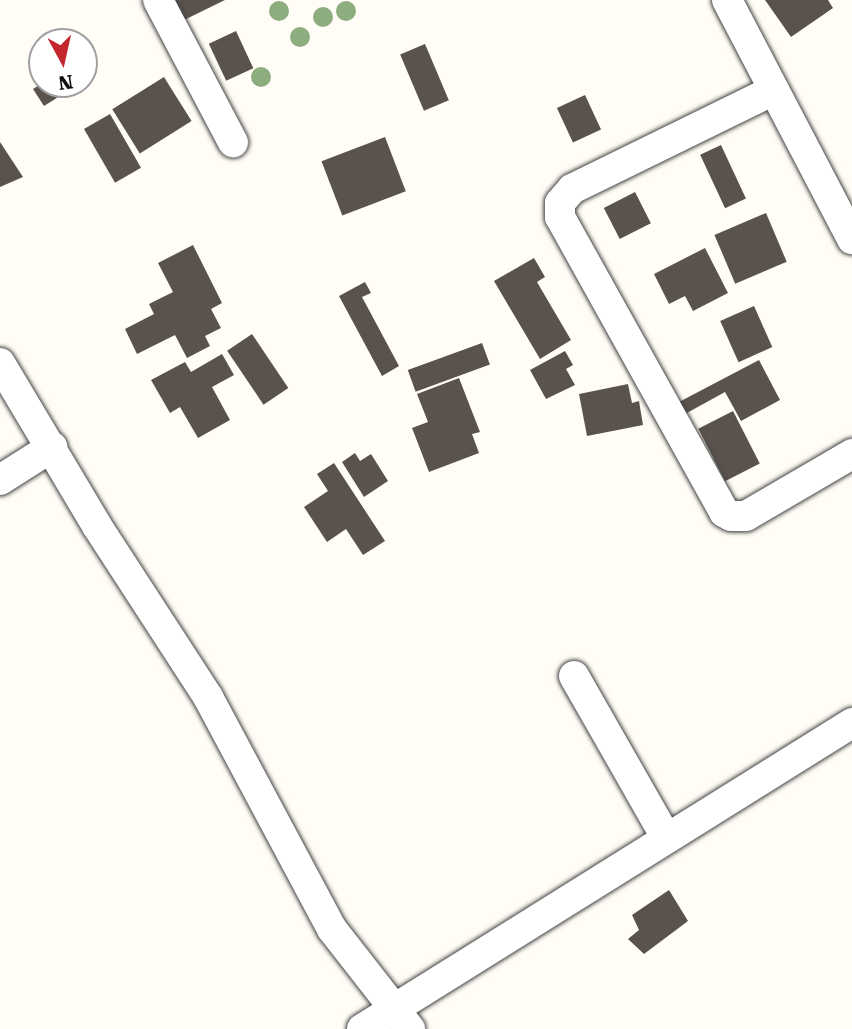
<!DOCTYPE html>
<style>
body{margin:0}
#map{position:relative;width:852px;height:1029px;overflow:hidden;background:#fffdf5;font-family:"Roboto Serif",serif}
div>[style]{position:absolute}
[style*='--x']{left:calc(var(--x)*1px);top:calc(var(--y)*1px);width:calc(var(--w)*1px);rotate:calc(var(--a)*1deg)}
.building>*{inset:0;background:#5a524d;transform-origin:0 0}
.roads{filter:drop-shadow(0 0 2px #444) drop-shadow(0 0 2px #444)}
.street>*{height:30px;margin:-15px;padding:0 15px;transform-origin:15px;border-radius:15px;background:#fff}
.trees>*{width:20px;height:20px;margin:-10px;border-radius:50%;background:#8dad7f}
span{translate:-50% -50%;white-space:nowrap;text-align:center;line-height:1.15;-webkit-text-stroke:7px #fff;paint-order:stroke}
.north{position:absolute;left:28px;top:28px;width:70px;height:70px;box-sizing:border-box;background:#fff;border:2px solid #a0a0a0;border-radius:50%;rotate:172deg;font-size:19px;font-weight:700;line-height:28px;text-align:center;color:#111}
.north::after{content:'';display:block;margin:auto;width:24px;height:32px;background:#c4262e;clip-path:polygon(50% 0,100% 100%,50% 72%,0 100%)}
</style>
<div id="map">
<div class="building">
<i style="clip-path:polygon(170px 0,225px 0,180px 22px)"></i>
<i style="clip-path:polygon(765px 0,828px 0,833px 8px,791px 37px)"></i>
<i style="left:236px;top:31px;width:41px;height:30px;rotate:65deg"></i>
<i style="left:425px;top:44px;width:61px;height:27px;rotate:67deg"></i>
<i style="left:164px;top:77px;width:52px;height:61px;rotate:58deg"></i>
<i style="clip-path:polygon(41px 84px,79px 84px,44px 106px,33px 89px)"></i>
<i style="left:585px;top:95px;width:38px;height:31px;rotate:65deg"></i>
<i style="left:110px;top:114px;width:62px;height:30px;rotate:60deg"></i>
<i style="left:385px;top:137px;width:58px;height:68px;rotate:69deg"></i>
<i style="clip-path:polygon(0 142px,23px 177px,0 187px)"></i>
<i style="left:721px;top:145px;width:59px;height:23px;rotate:65deg"></i>
<i style="left:635px;top:192px;width:35px;height:35px;rotate:63deg"></i>
<i style="left:766px;top:213px;width:53px;height:56px;rotate:67deg"></i>
<i style="clip-path:polygon(193px 245px,222px 303px,211px 309px,221px 328px,205px 336px,210px 346px,187px 358px,175px 335px,137px 354px,125px 329px,154px 314px,149px 304px,173px 292px,158px 263px)"></i>
<i style="clip-path:polygon(705px 248px,728px 293px,693px 311px,685px 296px,669px 304px,654px 274px)"></i>
<i style="clip-path:polygon(534px 258px,545px 277px,537px 282px,571px 340px,540px 359px,494px 281px)"></i>
<i style="clip-path:polygon(365px 282px,371px 293px,362px 297px,399px 366px,382px 376px,339px 296px)"></i>
<i style="left:754px;top:306px;width:45px;height:37px;rotate:66deg"></i>
<i style="left:252px;top:334px;width:65px;height:30px;rotate:56deg"></i>
<i style="left:482px;top:343px;width:23px;height:79px;rotate:70deg"></i>
<i style="clip-path:polygon(565px 351px,573px 365px,566px 369px,575px 385px,546px 399px,530px 370px)"></i>
<i style="clip-path:polygon(222px 354px,234px 375px,212px 387px,230px 420px,198px 438px,180px 407px,170px 413px,151px 380px,185px 362px,191px 372px)"></i>
<i style="clip-path:polygon(759px 360px,780px 400px,741px 421px,725px 392px,685px 414px,679px 402px)"></i>
<i style="clip-path:polygon(459px 378px,480px 432px,472px 434px,479px 453px,429px 472px,412px 428px,428px 422px,417px 394px)"></i>
<i style="clip-path:polygon(628px 384px,632px 403px,639px 401px,643px 425px,587px 436px,579px 394px)"></i>
<i style="left:733px;top:411px;width:59px;height:39px;rotate:63deg"></i>
<i style="clip-path:polygon(355px 453px,360px 461px,371px 454px,388px 481px,364px 497px,342px 462px)"></i>
<i style="clip-path:polygon(334px 463px,385px 541px,363px 555px,346px 529px,327px 542px,304px 507px,328px 491px,317px 474px)"></i>
<i style="clip-path:polygon(669px 890px,688px 921px,644px 954px,628px 939px,639px 930px,632px 915px)"></i>
</div>
<div class="roads">
<div class="street">
<i style="--x:158;--y:0;--w:161;--a:62.2"></i>
<i style="--x:727;--y:0;--w:270;--a:62.4"></i>
<i style="--x:774;--y:90;--w:225;--a:153.9"></i>
<i style="--x:572;--y:189;--w:18;--a:131"></i>
<i style="--x:560;--y:203;--w:14;--a:90"></i>
<i style="--x:560;--y:217;--w:338;--a:60.9"></i>
<i style="--x:724;--y:512;--w:8;--a:30"></i>
<i style="--x:731;--y:516;--w:15;--a:0"></i>
<i style="--x:746;--y:516;--w:123;--a:-30.3"></i>
<i style="--x:0;--y:363;--w:190;--a:59.2"></i>
<i style="--x:97;--y:526;--w:204;--a:57"></i>
<i style="--x:208;--y:697;--w:263;--a:61.9"></i>
<i style="--x:332;--y:929;--w:127;--a:52"></i>
<i style="--x:0;--y:480;--w:62;--a:-32.4"></i>
<i style="--x:574;--y:676;--w:185;--a:60.3"></i>
<i style="--x:362;--y:1029;--w:578;--a:-31.98"></i>
</div>
</div>
<div class="trees">
<i style="left:279px;top:11px"></i>
<i style="left:346px;top:11px"></i>
<i style="left:323px;top:17px"></i>
<i style="left:300px;top:37px"></i>
<i style="left:261px;top:77px"></i>
</div>
<div class="north">N</div>
</div>
